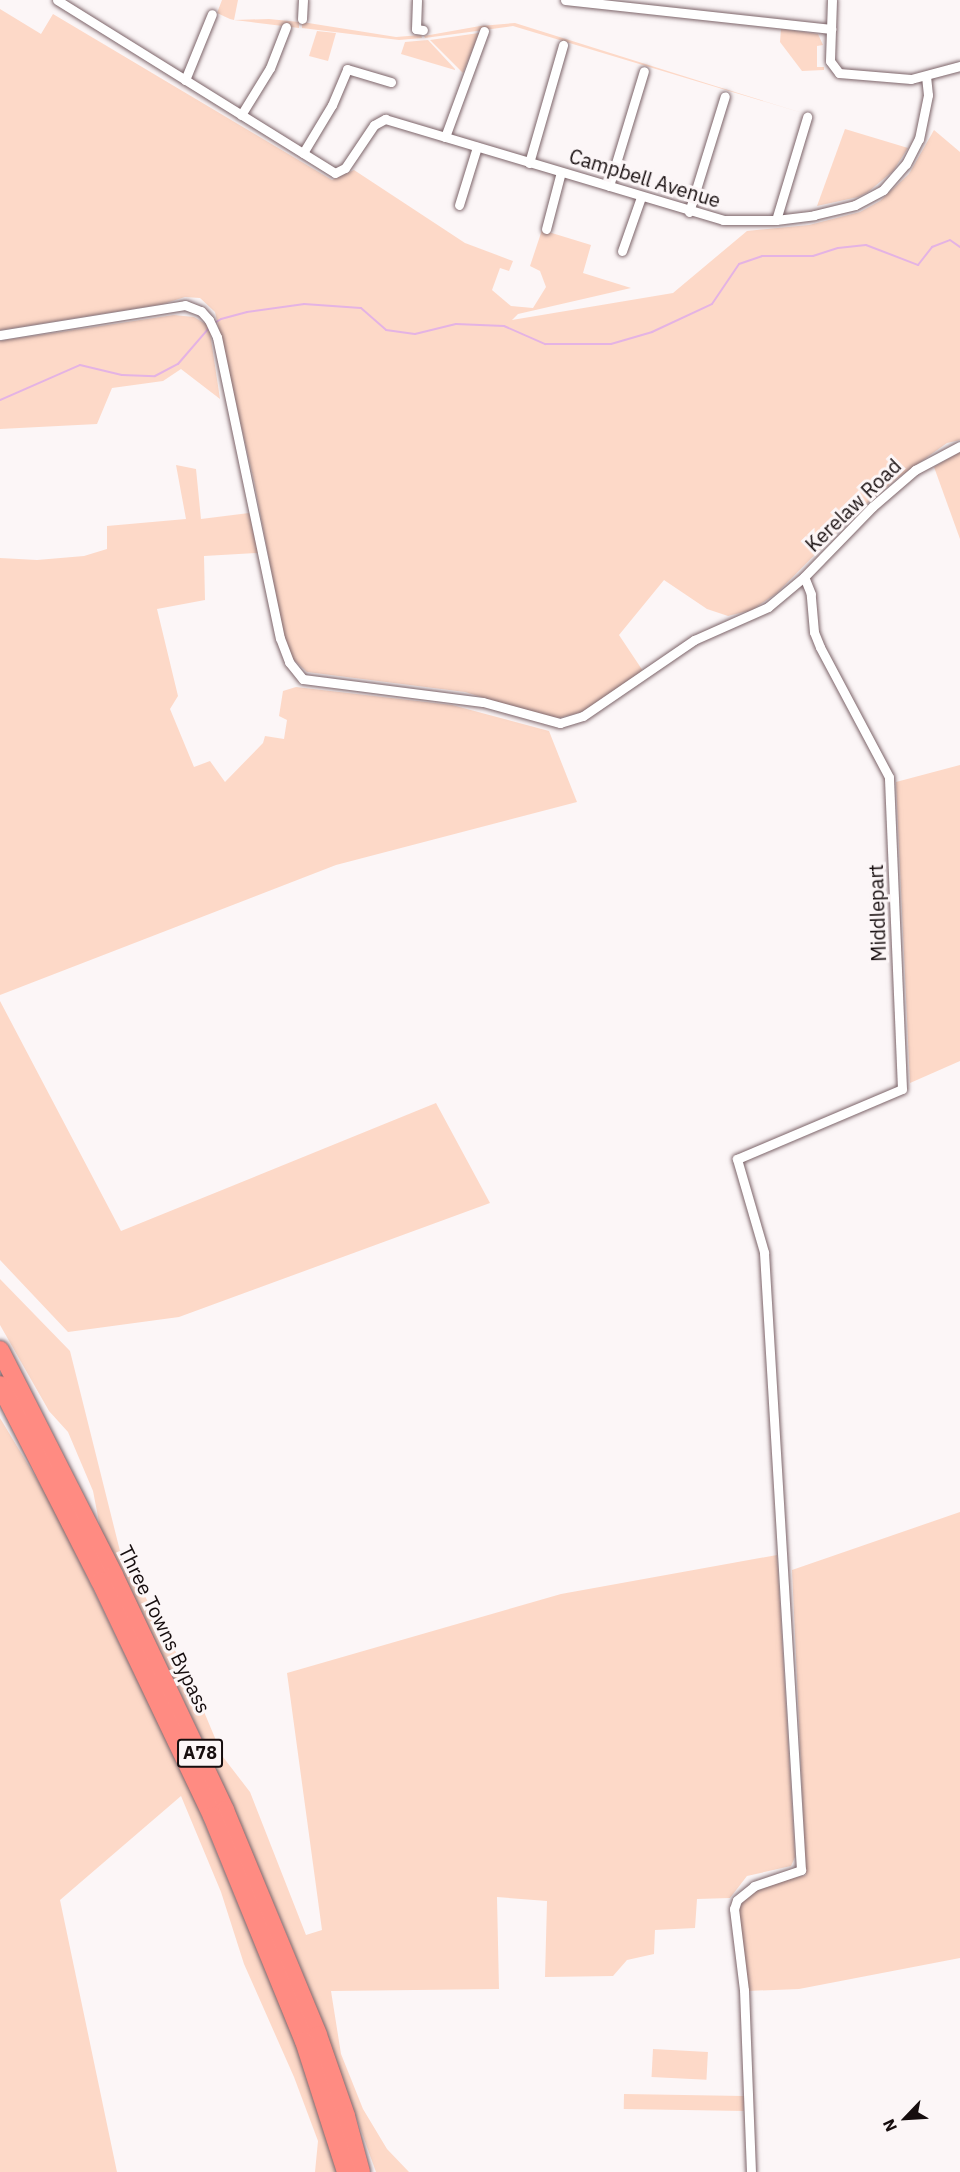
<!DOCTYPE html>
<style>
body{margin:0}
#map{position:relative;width:960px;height:2172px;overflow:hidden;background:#fcf6f7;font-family:"IBM Plex Sans",sans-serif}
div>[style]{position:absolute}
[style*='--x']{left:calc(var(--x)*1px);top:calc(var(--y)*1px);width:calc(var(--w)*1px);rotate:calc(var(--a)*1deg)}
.green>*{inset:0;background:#fdd9c8;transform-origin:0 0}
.stream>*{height:2px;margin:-1px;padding:0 1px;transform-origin:1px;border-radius:1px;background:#e4b3e4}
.roads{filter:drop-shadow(0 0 2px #7c6469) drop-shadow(0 0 2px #7c6469)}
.street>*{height:9px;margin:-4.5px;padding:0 4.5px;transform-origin:4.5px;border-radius:4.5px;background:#fff}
.highway>*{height:18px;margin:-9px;padding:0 9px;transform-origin:9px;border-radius:9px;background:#ff8b82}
span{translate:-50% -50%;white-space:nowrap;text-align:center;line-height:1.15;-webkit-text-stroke:6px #fcf6f7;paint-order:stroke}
.shield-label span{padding:2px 4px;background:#fcf6f7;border:2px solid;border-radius:4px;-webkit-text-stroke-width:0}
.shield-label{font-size:18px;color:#160d0e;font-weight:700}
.street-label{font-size:20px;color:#160d0e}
.north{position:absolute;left:876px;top:2088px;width:60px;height:60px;-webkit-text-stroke:4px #fcf6f7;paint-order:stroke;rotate:245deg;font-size:16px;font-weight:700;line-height:24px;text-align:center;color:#160d0e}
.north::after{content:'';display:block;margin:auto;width:21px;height:27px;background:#160d0e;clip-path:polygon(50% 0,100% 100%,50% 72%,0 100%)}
</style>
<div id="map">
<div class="green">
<i style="clip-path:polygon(222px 0,238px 0,234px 20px,269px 19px,299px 22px,299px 28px,251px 22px,234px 20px,230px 19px,217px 13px)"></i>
<i style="clip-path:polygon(0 9px,41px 34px,53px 14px,332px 180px,354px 170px,465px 243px,513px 261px,509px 271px,500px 268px,492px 290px,511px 306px,533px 308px,546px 287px,540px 271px,530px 266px,542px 230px,591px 245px,583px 273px,631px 288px,518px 314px,512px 320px,673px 293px,747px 231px,809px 225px,860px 212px,880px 201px,909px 174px,934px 130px,960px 152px,960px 440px,947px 443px,895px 480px,855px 514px,777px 593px,752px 610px,728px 616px,707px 609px,664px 580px,619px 635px,643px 671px,582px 712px,554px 719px,465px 692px,307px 672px,293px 659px,284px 636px,254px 481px,215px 312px,200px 298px,185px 297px,163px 304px,0 330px)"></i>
<i style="clip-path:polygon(302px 22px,396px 37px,421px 35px,422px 38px,399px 40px,318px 30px,302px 28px)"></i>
<i style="clip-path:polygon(515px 23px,709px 84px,809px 115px,513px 26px,425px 38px,424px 36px,480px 26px)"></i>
<i style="clip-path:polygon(781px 29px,818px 34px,823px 45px,817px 46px,817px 67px,824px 67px,824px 70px,802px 71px,780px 42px)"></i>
<i style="clip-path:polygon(317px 31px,336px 33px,328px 61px,309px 56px)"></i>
<i style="clip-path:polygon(479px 33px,463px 73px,430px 40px)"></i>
<i style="clip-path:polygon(428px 40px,455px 69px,455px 70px,401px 54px,405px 42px)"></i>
<i style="clip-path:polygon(845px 129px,908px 148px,893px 171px,868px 192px,858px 197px,817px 206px)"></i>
<i style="clip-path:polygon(174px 315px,194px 317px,209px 326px,220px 399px,181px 369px,163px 381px,112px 388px,97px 424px,0 429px,0 341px)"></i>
<i style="clip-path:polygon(960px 452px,960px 539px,934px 467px)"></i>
<i style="clip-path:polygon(176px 465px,196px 469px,201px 519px,249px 513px,258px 553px,204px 556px,205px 600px,157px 609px,178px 696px,170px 709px,194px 767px,210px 761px,225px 782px,263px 743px,265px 736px,284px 739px,287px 720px,279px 716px,283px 691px,296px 687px,452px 705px,549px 731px,577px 802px,336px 865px,0 995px,0 558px,37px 560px,84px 556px,107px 549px,107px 526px,186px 519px)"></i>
<i style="clip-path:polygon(960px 765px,960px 1061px,910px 1083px,896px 782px)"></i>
<i style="clip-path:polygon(0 1001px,121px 1231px,436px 1103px,490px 1203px,179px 1317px,68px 1332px,0 1260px)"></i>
<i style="clip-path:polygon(0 1279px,70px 1351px,120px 1551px,189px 1676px,223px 1757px,250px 1792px,306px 1935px,322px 1930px,287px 1673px,561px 1594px,777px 1555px,795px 1857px,791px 1866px,747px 1876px,730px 1898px,697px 1899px,695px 1928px,655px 1930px,654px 1954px,627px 1960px,613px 1976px,545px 1977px,547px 1901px,497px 1897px,499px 1989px,331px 1991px,341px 2054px,363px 2109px,387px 2149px,409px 2172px,376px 2172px,323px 2025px,283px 1925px,201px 1737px,100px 1527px,93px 1491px,68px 1432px,49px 1411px,0 1325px)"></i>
<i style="clip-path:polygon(0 1418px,50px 1501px,192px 1793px,295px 2042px,337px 2172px,315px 2172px,318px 2141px,294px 2077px,244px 1964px,221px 1892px,181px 1796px,60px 1900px,117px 2172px,0 2172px)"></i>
<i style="clip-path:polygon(960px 1512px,960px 1958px,799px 1989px,747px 1991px,738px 1910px,743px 1901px,748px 1894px,764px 1885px,806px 1875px,792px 1570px)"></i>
<i style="left:653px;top:2049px;width:55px;height:28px;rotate:3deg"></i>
<i style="left:624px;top:2094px;width:120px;height:15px;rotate:1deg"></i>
</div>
<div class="stream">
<i style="--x:213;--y:324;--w:9;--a:-32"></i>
<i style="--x:221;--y:319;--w:27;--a:-15"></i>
<i style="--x:247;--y:312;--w:58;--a:-8"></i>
<i style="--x:304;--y:304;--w:57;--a:4"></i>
<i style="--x:361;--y:308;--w:33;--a:41"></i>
<i style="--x:386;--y:330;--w:29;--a:8"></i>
<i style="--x:415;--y:334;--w:42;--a:-13.7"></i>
<i style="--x:456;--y:324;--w:48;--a:2.4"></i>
<i style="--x:504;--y:326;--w:45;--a:23.7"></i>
<i style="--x:545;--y:344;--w:66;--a:0"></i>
<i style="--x:611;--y:344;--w:43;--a:-16.3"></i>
<i style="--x:652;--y:332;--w:66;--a:-25"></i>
<i style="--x:712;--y:304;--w:48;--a:-56"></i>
<i style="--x:739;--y:264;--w:24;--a:-19"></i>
<i style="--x:762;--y:256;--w:51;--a:0"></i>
<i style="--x:813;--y:256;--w:26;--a:-18"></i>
<i style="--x:838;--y:248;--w:28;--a:-6"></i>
<i style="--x:866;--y:245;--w:56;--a:21"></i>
<i style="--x:918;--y:265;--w:23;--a:-52"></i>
<i style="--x:932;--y:247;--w:19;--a:-21"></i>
<i style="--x:950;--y:240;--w:12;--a:35"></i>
<i style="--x:0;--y:400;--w:87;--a:-23.6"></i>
<i style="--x:80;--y:365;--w:43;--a:13.4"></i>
<i style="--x:122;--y:375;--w:33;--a:2"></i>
<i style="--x:155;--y:376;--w:26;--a:-28"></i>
<i style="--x:178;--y:364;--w:48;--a:-49.3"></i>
</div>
<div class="roads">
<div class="street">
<i style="--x:57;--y:0;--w:327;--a:31.9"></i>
<i style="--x:335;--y:173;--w:11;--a:-27"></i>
<i style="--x:345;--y:168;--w:52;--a:-56"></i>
<i style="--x:374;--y:125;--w:13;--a:-29"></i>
<i style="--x:385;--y:119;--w:353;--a:16.6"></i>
<i style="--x:723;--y:220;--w:53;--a:0"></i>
<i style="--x:776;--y:220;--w:38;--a:-7"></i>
<i style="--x:814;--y:215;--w:42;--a:-13.7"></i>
<i style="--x:855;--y:205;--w:32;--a:-28"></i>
<i style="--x:883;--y:190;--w:35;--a:-49"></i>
<i style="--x:906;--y:164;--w:28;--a:-63"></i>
<i style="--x:919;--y:139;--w:45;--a:-78.4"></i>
<i style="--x:928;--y:95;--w:19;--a:-96"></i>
<i style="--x:417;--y:0;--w:29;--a:92"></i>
<i style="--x:416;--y:29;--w:7;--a:8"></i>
<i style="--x:565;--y:0;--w:268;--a:6.2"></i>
<i style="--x:832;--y:0;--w:61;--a:91.9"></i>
<i style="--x:830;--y:61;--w:15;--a:53"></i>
<i style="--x:839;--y:73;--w:72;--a:4.8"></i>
<i style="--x:911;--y:79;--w:51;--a:-14.9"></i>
<i style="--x:302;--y:19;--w:19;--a:-87"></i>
<i style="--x:185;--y:80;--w:71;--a:-67.8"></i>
<i style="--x:241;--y:115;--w:55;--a:-58.3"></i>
<i style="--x:270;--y:68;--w:44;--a:-68.7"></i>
<i style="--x:445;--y:137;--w:113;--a:-69.8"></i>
<i style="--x:303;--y:153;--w:56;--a:-58.9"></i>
<i style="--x:332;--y:105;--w:39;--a:-67"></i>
<i style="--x:347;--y:69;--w:46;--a:16.5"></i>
<i style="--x:529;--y:163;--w:123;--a:-73.9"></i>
<i style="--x:609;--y:186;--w:120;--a:-73.1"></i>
<i style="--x:459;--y:205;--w:61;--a:-72.8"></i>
<i style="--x:689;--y:212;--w:121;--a:-72.8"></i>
<i style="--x:776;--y:220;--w:108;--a:-73.2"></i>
<i style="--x:546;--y:229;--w:59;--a:-75.3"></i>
<i style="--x:622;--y:251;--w:57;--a:-70.6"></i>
<i style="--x:0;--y:335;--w:187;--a:-9.2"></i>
<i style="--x:185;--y:305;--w:17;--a:21"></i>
<i style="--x:201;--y:311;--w:12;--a:48"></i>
<i style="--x:209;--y:320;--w:19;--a:65"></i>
<i style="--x:217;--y:337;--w:308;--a:78.2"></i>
<i style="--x:280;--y:638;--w:26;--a:69"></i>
<i style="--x:289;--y:662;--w:22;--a:51"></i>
<i style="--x:303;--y:679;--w:181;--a:7.3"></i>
<i style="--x:483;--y:702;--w:80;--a:15.3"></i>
<i style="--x:560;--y:723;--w:24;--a:-17"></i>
<i style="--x:583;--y:716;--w:135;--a:-34.4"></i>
<i style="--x:694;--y:640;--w:81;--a:-24"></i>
<i style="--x:768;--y:607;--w:47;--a:-39.8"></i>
<i style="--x:804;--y:577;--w:98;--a:-45.8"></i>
<i style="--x:872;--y:507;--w:57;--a:-40.7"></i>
<i style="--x:915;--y:470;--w:51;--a:-28.1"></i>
<i style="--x:751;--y:2172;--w:182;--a:-92.2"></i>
<i style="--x:744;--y:1990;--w:82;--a:-97"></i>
<i style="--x:734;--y:1909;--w:9;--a:-72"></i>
<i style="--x:737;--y:1900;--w:22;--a:-39"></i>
<i style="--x:754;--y:1886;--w:50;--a:-18.8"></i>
<i style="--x:801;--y:1870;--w:619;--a:-93.43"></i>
<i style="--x:764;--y:1252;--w:97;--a:-106.2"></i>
<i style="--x:737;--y:1159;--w:179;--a:-23"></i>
<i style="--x:902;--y:1089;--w:312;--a:-92.4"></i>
<i style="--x:889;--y:777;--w:147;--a:-118"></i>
<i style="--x:820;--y:647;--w:16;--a:-112"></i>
<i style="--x:814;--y:632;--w:38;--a:-95"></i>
<i style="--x:811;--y:594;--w:18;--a:-112"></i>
</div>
<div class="highway">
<i style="--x:0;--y:1350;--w:252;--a:63.1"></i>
<i style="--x:114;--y:1575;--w:260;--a:64.7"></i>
<i style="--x:225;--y:1810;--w:243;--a:67.5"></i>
<i style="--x:318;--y:2035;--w:86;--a:70.9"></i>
<i style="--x:346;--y:2116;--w:58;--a:75"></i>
<i style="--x:0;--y:1385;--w:220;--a:63"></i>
<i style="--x:100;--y:1581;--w:260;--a:64.5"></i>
<i style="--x:212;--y:1816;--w:243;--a:67.8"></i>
<i style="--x:304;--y:2041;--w:138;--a:72.2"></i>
</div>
</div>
<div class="shield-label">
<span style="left:200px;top:1753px">A78</span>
</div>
<div class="street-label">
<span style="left:645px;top:178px;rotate:17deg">Campbell Avenue</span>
<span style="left:853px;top:505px;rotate:-44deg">Kerelaw Road</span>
<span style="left:877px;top:913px;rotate:-92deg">Middlepart</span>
<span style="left:165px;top:1629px;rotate:64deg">Three Towns Bypass</span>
</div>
<div class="north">N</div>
</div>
